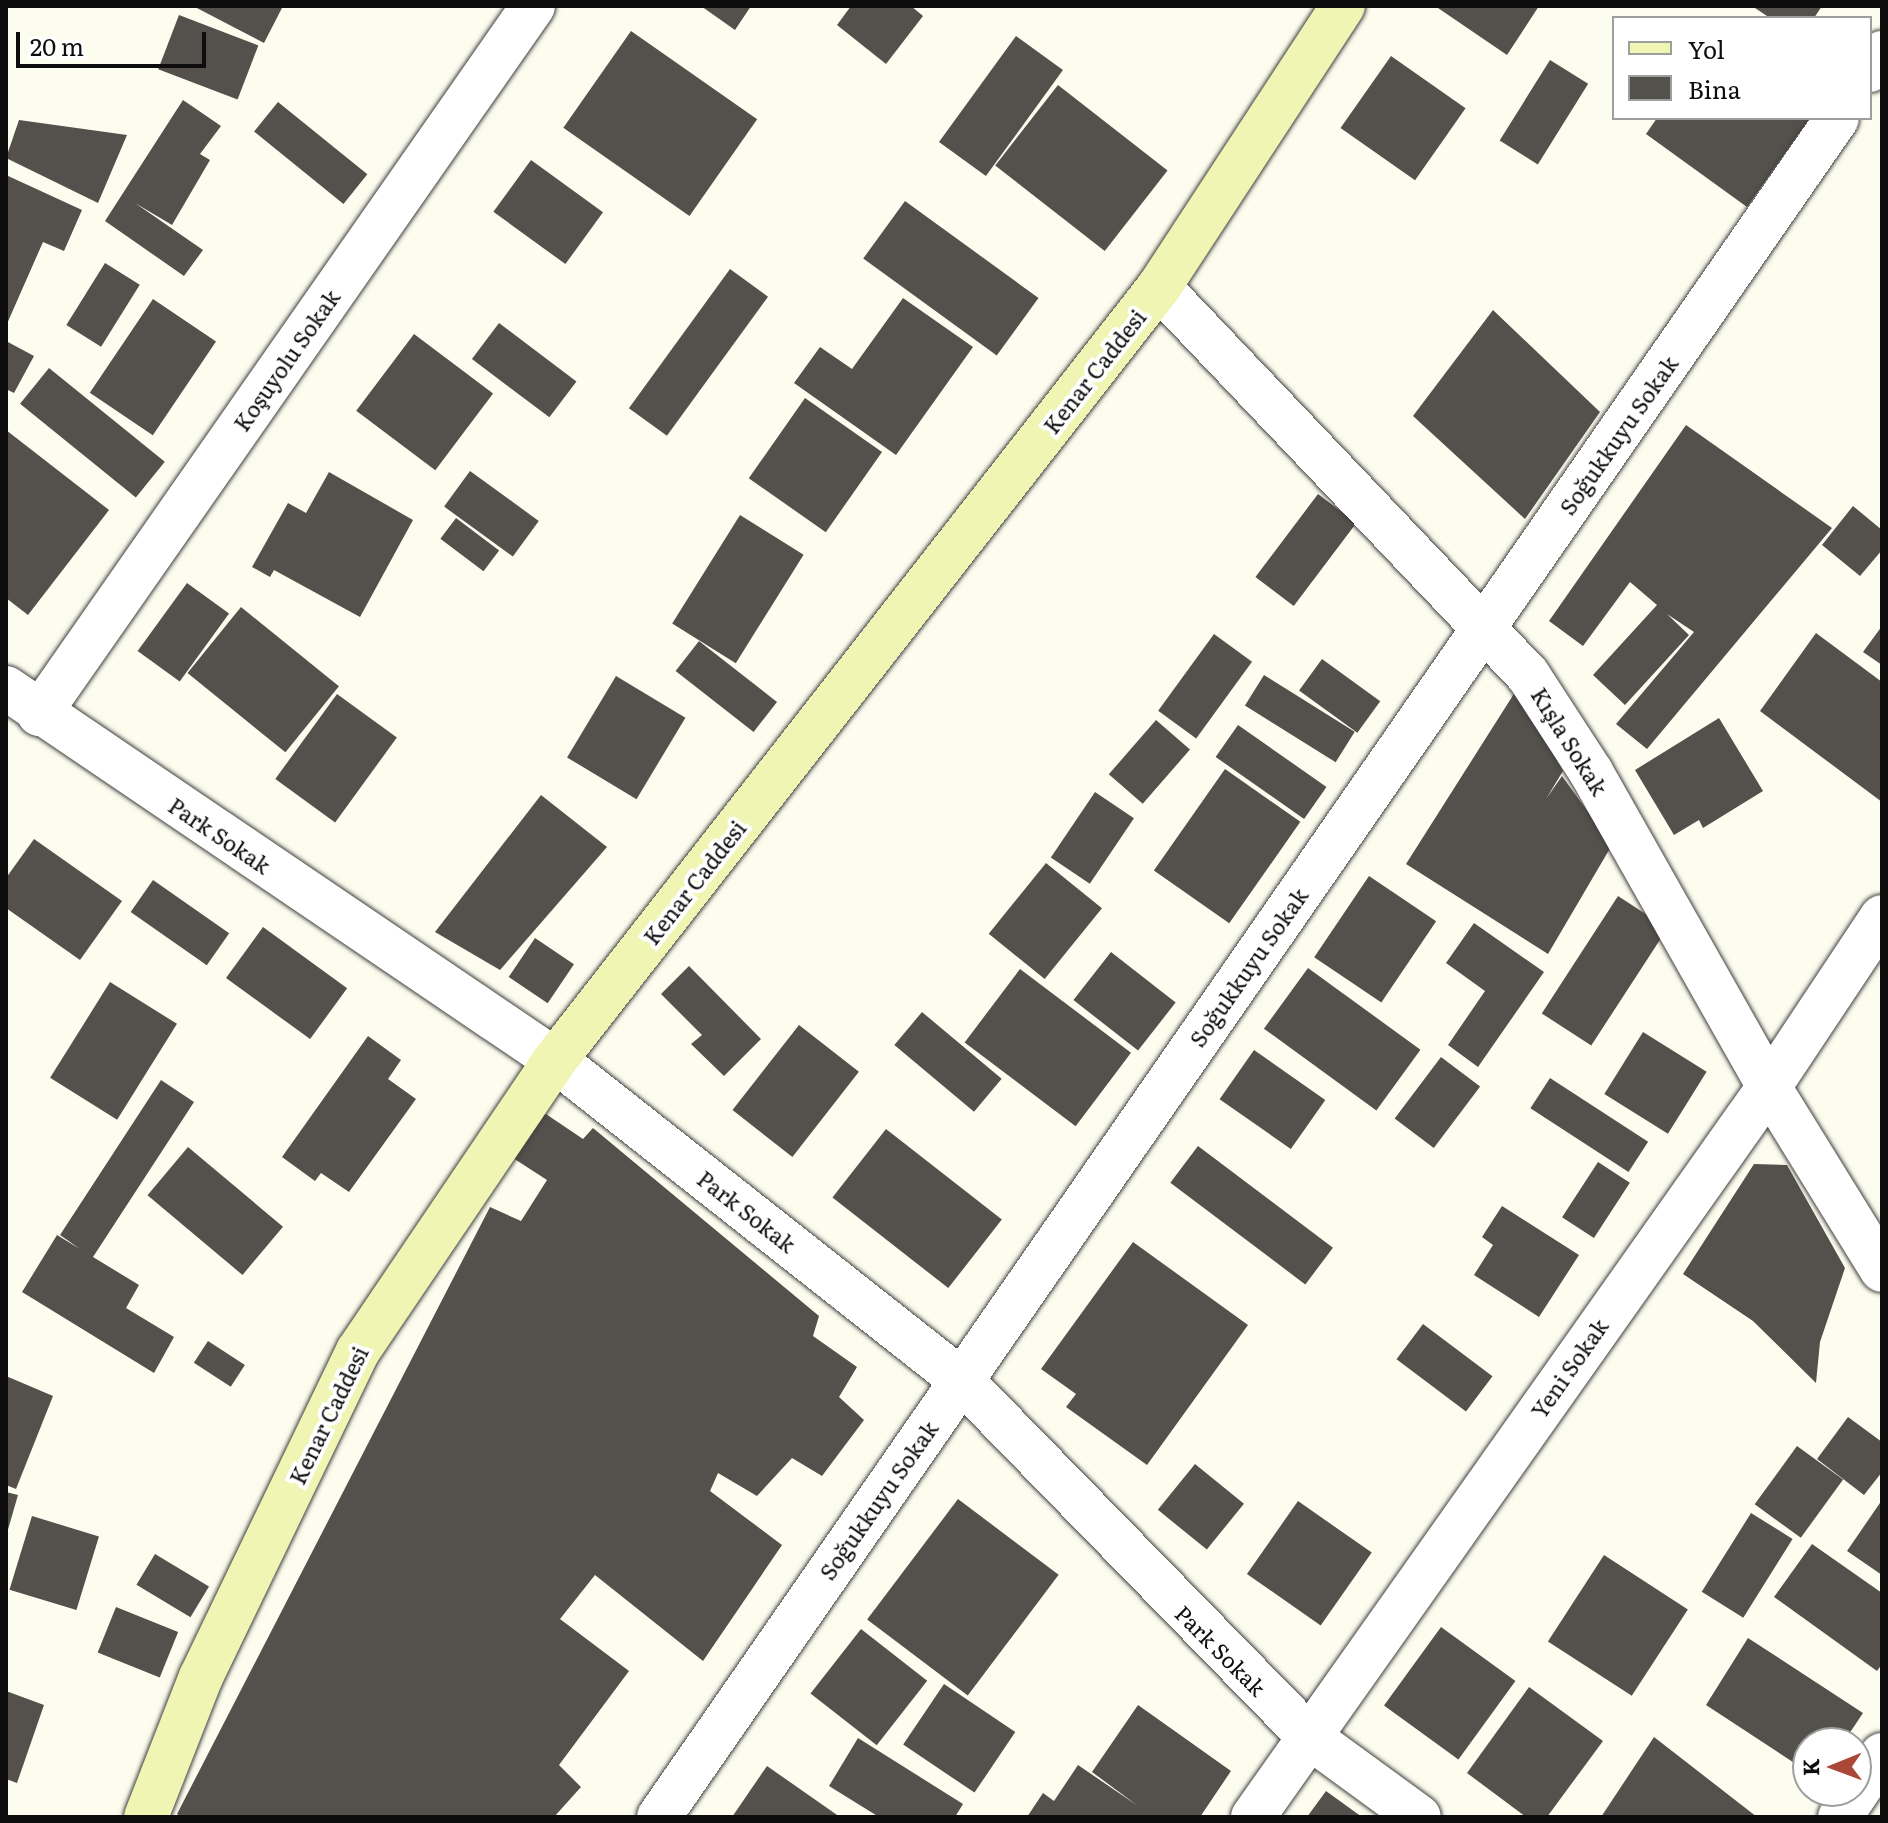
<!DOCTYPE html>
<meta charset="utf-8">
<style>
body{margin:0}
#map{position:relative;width:1888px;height:1823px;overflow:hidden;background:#fdfdef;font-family:Literata,serif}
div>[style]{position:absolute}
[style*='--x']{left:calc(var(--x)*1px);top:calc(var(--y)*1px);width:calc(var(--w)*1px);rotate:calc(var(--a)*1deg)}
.building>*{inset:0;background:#54504b;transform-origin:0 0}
.roads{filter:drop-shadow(0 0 2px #404040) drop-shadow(0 0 2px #404040)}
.minor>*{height:44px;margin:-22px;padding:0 22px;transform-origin:22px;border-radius:22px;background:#fff}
.tertiary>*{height:44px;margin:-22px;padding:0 22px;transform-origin:22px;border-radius:22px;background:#fff}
.secondary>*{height:44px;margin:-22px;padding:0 22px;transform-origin:22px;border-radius:22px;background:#f0f5b3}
span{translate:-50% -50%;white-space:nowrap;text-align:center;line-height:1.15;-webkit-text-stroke:8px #fff;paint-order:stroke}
.street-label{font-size:22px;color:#0d0d0d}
.frame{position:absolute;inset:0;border:8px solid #0d0d0d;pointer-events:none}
.legend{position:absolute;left:1612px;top:16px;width:260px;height:104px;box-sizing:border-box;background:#fff;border:2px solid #9e9e9e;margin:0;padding:10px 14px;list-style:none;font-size:24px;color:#0d0d0d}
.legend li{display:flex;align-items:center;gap:16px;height:40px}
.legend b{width:40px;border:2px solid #9e9e9e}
.north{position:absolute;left:1792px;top:1727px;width:80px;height:80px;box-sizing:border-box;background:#fff;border:2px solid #9e9e9e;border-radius:50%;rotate:269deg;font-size:22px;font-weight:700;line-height:32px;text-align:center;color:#0d0d0d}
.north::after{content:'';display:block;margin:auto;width:28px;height:36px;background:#ab4737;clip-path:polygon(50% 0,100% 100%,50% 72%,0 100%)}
.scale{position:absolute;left:16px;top:32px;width:190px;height:36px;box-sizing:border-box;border:4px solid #0d0d0d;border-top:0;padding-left:10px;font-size:24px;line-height:28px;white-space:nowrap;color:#0d0d0d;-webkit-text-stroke:6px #fff;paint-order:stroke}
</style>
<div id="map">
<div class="building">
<i style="clip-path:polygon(193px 6px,283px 6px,264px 43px)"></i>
<i style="clip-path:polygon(701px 6px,751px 6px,735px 30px)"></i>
<i style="clip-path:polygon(851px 6px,911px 6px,923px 16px,886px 64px,837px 25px)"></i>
<i style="clip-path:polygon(1435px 6px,1539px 6px,1507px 55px)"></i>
<i style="clip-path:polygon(1752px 6px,1822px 6px,1814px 18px,1770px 18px)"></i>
<i style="left:179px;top:15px;width:85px;height:58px;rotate:21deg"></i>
<i style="left:631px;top:31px;width:154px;height:118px;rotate:35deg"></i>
<i style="left:1016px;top:36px;width:58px;height:131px;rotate:36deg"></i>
<i style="left:1391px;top:56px;width:91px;height:88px;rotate:35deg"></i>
<i style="left:1550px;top:60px;width:45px;height:95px;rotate:32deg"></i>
<i style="left:1058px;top:85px;width:139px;height:102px;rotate:38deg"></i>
<i style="clip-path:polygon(183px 100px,221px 126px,200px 154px,210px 160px,172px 225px,135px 203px,203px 250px,184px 276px,105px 221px)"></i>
<i style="left:278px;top:102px;width:115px;height:38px;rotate:39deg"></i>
<i style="clip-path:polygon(1657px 118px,1810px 118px,1747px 207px,1646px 134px)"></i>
<i style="clip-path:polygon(19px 120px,127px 135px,98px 203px,6px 158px)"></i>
<i style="left:531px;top:160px;width:89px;height:64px;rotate:36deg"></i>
<i style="clip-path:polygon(6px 175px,82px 210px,64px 251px,43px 242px,6px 326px)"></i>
<i style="left:905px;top:201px;width:165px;height:71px;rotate:36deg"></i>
<i style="left:105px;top:263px;width:41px;height:73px;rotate:32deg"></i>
<i style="left:730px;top:269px;width:47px;height:172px;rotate:36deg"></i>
<i style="clip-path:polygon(903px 298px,973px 347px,896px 455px,794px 383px,820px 347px,852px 369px)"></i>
<i style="left:153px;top:299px;width:76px;height:113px;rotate:34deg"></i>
<i style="clip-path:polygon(1493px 310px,1600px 412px,1525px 519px,1413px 416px)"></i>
<i style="left:499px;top:323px;width:97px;height:45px;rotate:37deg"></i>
<i style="left:414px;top:334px;width:99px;height:96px;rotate:37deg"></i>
<i style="clip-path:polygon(6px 341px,34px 356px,14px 393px,6px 389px)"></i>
<i style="left:49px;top:368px;width:149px;height:46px;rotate:39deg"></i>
<i style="left:805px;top:398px;width:94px;height:98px;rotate:35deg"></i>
<i style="clip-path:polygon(1686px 425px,1832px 528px,1647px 749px,1616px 724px,1694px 632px,1667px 614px,1689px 635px,1625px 705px,1593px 675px,1657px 605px,1630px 582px,1583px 646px,1549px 621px)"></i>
<i style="clip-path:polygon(6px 430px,109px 510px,28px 615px,6px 598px)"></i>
<i style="left:470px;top:471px;width:85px;height:44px;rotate:36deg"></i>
<i style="clip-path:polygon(329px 472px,413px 520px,360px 617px,274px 570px,270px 577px,252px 567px,288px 503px,306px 513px)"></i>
<i style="left:1318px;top:494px;width:48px;height:104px;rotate:37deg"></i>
<i style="clip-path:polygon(1853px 506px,1882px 530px,1882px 550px,1860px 576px,1822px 545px)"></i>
<i style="left:740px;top:515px;width:75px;height:128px;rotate:32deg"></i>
<i style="left:456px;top:518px;width:54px;height:26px;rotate:37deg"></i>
<i style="left:187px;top:583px;width:52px;height:84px;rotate:36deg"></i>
<i style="left:241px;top:607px;width:126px;height:85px;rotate:39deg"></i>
<i style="clip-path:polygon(1882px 626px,1882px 665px,1863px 652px)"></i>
<i style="clip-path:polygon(1816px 633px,1882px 682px,1882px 802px,1760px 711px)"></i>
<i style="left:1214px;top:634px;width:47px;height:95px;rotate:36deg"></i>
<i style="left:699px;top:641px;width:99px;height:38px;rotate:38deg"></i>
<i style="left:1322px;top:659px;width:72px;height:39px;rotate:36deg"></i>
<i style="left:1264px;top:675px;width:107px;height:36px;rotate:32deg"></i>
<i style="left:616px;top:676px;width:81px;height:95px;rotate:31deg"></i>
<i style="clip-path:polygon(1517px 689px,1563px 771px,1546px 799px,1562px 776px,1612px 845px,1548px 954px,1406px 864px)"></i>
<i style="left:337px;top:694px;width:74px;height:105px;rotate:36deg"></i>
<i style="clip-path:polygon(1719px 718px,1763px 791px,1703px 828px,1699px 820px,1674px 835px,1635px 770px)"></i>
<i style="left:1156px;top:720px;width:45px;height:72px;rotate:41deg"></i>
<i style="left:1238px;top:725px;width:108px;height:39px;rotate:35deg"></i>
<i style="left:1225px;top:769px;width:92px;height:124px;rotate:35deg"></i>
<i style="left:1095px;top:792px;width:47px;height:79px;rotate:34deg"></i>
<i style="clip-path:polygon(541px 795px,607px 847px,500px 970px,435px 932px)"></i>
<i style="clip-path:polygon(34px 839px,122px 901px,80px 960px,6px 908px,6px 878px)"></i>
<i style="left:1046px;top:863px;width:72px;height:91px;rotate:39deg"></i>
<i style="left:1369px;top:876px;width:81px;height:98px;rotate:34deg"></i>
<i style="left:153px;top:880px;width:93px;height:39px;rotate:35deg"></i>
<i style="left:1618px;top:896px;width:59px;height:140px;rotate:33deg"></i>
<i style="clip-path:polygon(1474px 923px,1544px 972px,1478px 1067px,1448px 1045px,1485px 991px,1446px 963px)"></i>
<i style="left:263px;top:927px;width:104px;height:63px;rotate:36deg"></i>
<i style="left:535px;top:938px;width:47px;height:47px;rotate:34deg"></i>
<i style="left:1111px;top:952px;width:82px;height:61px;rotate:38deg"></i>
<i style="clip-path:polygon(689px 966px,761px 1039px,724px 1076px,691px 1044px,702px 1035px,661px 994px)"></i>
<i style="left:1308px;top:968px;width:139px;height:75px;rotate:36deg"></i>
<i style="left:1020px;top:969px;width:139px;height:92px;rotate:37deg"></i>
<i style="left:110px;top:982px;width:79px;height:113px;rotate:32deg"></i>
<i style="left:922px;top:1012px;width:104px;height:43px;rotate:40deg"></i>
<i style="left:799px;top:1025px;width:76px;height:108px;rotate:38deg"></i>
<i style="left:1643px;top:1032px;width:75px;height:73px;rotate:32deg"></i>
<i style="clip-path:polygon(368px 1036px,401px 1060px,388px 1079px,416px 1099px,349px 1192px,321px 1173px,315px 1181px,282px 1157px)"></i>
<i style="left:1254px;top:1050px;width:87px;height:60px;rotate:35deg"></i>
<i style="left:1441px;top:1057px;width:49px;height:77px;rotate:37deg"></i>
<i style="left:1550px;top:1078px;width:117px;height:36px;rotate:33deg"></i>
<i style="clip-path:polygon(161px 1080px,194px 1102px,93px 1257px,139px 1285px,126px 1308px,174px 1337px,154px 1373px,22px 1292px,57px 1235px,80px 1249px,60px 1235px)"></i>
<i style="clip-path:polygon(537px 1108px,583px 1139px,593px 1128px,819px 1316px,813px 1336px,857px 1367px,839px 1397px,864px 1420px,822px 1476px,792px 1458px,757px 1496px,718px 1473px,710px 1491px,782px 1545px,703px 1661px,595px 1575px,560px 1619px,629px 1671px,559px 1765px,581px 1787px,554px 1817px,181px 1817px,177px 1814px,490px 1207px,521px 1221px,547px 1180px,513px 1158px)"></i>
<i style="left:886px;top:1129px;width:147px;height:87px;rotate:38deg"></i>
<i style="left:1198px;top:1146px;width:169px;height:46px;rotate:37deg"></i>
<i style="left:188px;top:1147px;width:124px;height:63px;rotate:40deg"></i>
<i style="left:1598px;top:1162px;width:38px;height:66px;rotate:33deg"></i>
<i style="clip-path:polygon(1754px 1164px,1787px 1165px,1845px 1268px,1820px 1342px,1816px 1383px,1753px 1321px,1683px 1274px)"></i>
<i style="clip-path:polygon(1502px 1206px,1579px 1255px,1539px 1317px,1474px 1275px,1493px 1245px,1482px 1237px)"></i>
<i style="clip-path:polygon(1133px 1242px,1248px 1325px,1147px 1465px,1066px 1407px,1076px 1394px,1041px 1369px)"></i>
<i style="left:1423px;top:1324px;width:87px;height:44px;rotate:37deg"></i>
<i style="left:208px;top:1341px;width:44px;height:26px;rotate:33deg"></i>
<i style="clip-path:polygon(6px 1376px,53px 1396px,16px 1489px,6px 1485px)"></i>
<i style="clip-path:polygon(1848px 1417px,1882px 1442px,1882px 1472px,1864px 1495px,1817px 1459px)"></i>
<i style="left:1797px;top:1446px;width:57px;height:72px;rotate:36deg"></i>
<i style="left:1195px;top:1464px;width:63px;height:59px;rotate:39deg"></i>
<i style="clip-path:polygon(6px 1492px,18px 1495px,7px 1533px,6px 1533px)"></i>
<i style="left:958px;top:1499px;width:126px;height:151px;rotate:37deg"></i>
<i style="clip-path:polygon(1882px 1500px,1882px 1575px,1847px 1551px)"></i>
<i style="left:1298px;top:1501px;width:90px;height:89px;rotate:35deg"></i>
<i style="left:1751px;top:1513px;width:49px;height:93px;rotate:32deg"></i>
<i style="left:32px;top:1516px;width:70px;height:77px;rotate:17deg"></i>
<i style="clip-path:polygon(1812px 1544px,1882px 1593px,1882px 1664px,1877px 1671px,1774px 1597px)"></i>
<i style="left:155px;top:1554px;width:63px;height:36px;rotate:31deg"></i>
<i style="left:1604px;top:1555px;width:100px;height:103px;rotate:33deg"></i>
<i style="left:116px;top:1607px;width:67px;height:49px;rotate:22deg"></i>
<i style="left:1441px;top:1627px;width:92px;height:97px;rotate:36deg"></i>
<i style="left:861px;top:1629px;width:84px;height:82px;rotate:38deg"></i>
<i style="clip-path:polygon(1748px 1638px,1863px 1713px,1843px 1743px,1808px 1743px,1808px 1772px,1706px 1705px)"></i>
<i style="left:944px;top:1684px;width:86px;height:73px;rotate:34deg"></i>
<i style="clip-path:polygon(1529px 1687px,1603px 1741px,1547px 1817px,1526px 1817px,1467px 1773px)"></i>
<i style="clip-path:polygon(6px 1691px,44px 1705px,17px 1783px,6px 1779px)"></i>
<i style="clip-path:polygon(1138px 1705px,1231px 1771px,1200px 1817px,1027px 1817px,1043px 1793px,1054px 1801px,1078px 1765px,1138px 1806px,1092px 1772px)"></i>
<i style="clip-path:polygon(1654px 1737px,1757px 1817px,1601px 1817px)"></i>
<i style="clip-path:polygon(858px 1738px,963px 1804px,955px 1817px,879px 1817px,829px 1786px)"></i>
<i style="clip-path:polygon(767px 1766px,840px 1817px,732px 1817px)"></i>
<i style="clip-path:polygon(1326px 1791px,1362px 1817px,1307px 1817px)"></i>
</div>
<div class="roads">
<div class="minor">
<i style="--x:6;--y:688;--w:663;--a:34.12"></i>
<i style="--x:555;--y:1060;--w:517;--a:38.24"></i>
<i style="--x:961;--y:1380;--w:497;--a:45.7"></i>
<i style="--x:1308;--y:1736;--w:137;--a:36.1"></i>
<i style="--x:39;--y:714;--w:863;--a:-55.09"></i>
<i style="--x:1253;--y:1817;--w:894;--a:-54.75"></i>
<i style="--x:1769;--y:1087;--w:204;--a:-56.4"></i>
<i style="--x:1840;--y:1817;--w:75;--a:-55.9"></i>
</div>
<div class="tertiary">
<i style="--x:1870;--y:70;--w:21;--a:-55"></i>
<i style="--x:1159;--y:287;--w:535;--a:46.44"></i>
<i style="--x:1528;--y:675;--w:116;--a:57"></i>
<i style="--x:1591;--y:772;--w:362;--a:60.5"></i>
<i style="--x:1769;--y:1087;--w:215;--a:58.3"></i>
<i style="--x:659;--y:1817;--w:2067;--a:-55.26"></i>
</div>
<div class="secondary">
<i style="--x:146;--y:1817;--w:150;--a:-68.6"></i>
<i style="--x:201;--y:1677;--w:362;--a:-64.3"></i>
<i style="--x:358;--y:1351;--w:351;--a:-55.9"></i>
<i style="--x:555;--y:1060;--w:981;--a:-52"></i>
<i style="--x:1159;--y:287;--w:336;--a:-56.8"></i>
</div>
</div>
<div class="street-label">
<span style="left:286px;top:360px;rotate:-55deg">Koşuyolu Sokak</span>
<span style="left:1094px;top:371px;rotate:-52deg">Kenar Caddesi</span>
<span style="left:1618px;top:435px;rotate:-55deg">Soğukkuyu Sokak</span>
<span style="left:1570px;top:741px;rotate:58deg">Kışla Sokak</span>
<span style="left:220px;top:835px;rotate:34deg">Park Sokak</span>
<span style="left:694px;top:882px;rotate:-52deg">Kenar Caddesi</span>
<span style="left:1248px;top:967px;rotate:-55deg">Soğukkuyu Sokak</span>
<span style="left:747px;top:1211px;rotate:38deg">Park Sokak</span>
<span style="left:1569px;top:1368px;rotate:-55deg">Yeni Sokak</span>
<span style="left:328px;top:1415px;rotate:-64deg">Kenar Caddesi</span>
<span style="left:878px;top:1500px;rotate:-55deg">Soğukkuyu Sokak</span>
<span style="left:1221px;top:1650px;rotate:45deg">Park Sokak</span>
</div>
<div class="frame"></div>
<ul class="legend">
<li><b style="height:10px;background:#f0f5b3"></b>Yol</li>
<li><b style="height:22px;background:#54504b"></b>Bina</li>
</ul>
<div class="north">K</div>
<div class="scale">20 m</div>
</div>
